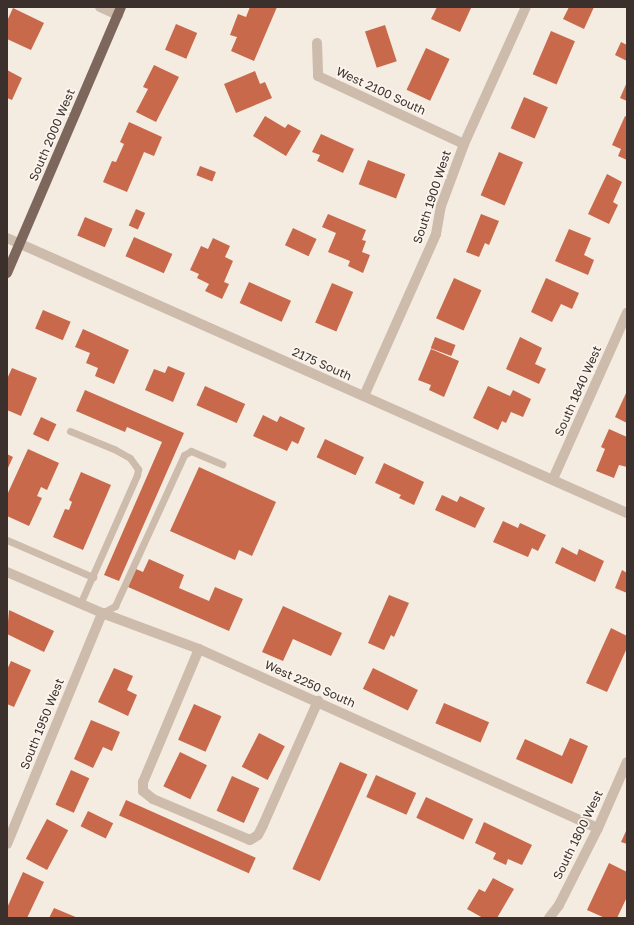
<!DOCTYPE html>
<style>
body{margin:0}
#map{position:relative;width:634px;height:925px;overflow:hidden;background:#f4ebe1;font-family:"Golos Text",sans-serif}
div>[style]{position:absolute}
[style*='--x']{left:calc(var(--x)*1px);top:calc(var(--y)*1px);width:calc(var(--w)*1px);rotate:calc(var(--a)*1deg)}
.building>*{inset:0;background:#c8694b;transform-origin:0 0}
.lane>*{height:7px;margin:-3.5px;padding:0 3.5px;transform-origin:3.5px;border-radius:3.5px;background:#cdbbac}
.street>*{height:10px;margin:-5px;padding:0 5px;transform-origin:5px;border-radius:5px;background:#cdbbac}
.primary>*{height:10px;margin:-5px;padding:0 5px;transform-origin:5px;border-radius:5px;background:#7d675c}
span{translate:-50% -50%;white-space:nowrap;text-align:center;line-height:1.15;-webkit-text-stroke:3.5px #fbf5ee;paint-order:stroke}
.street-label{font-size:12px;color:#3b302b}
.frame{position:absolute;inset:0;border:8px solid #3b302b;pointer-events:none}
</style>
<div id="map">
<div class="building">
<i style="clip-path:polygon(250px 7px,277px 7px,254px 61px,231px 51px,237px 37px,230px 35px,238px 14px,246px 17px)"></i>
<i style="clip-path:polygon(437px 7px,471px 8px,460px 32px,431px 19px)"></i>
<i style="clip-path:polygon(569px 7px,594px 7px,584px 29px,563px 19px)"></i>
<i style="clip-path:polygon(13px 8px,44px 23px,31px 50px,7px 39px,7px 21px)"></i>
<i style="left:176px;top:24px;width:23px;height:28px;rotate:23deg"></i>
<i style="left:385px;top:25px;width:38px;height:21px;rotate:72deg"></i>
<i style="left:551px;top:31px;width:26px;height:47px;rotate:23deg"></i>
<i style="clip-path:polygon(621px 42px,627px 45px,627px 61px,615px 55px)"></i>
<i style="left:426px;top:48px;width:26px;height:46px;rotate:25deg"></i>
<i style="clip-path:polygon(154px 65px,179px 77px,156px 122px,136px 112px,148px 89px,143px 87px)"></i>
<i style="clip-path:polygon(7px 70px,22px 78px,12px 100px,7px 98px)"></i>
<i style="clip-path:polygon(255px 71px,260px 84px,265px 82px,272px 98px,236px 113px,224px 84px)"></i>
<i style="clip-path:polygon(627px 82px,627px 101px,620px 98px)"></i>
<i style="left:524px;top:97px;width:26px;height:34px;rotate:23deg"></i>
<i style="clip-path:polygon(265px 116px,285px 128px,288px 124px,301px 131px,286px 156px,253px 136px)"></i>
<i style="clip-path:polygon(625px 116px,627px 117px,627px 160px,618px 156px,621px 149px,612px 145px)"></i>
<i style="clip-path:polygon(129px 122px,162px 137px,154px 156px,144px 152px,127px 192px,103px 182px,112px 161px,116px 162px,124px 144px,120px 142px)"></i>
<i style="clip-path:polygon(321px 134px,354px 149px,343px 173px,317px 161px,320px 155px,312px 152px)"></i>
<i style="left:499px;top:152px;width:26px;height:47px;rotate:23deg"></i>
<i style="left:368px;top:160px;width:40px;height:26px;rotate:21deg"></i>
<i style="left:200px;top:166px;width:17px;height:10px;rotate:21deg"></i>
<i style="clip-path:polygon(607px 174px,622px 182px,613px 202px,618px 205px,609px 224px,588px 214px)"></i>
<i style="left:136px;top:209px;width:10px;height:18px;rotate:24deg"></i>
<i style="clip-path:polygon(328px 214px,366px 230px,362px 240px,366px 241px,362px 252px,370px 255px,363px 273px,348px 266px,350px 261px,328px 252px,336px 233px,322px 227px)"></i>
<i style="clip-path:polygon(481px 214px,499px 221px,489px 245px,485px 243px,479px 257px,466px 252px)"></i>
<i style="left:85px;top:217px;width:30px;height:20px;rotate:23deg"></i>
<i style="left:293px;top:228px;width:26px;height:19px;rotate:25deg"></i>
<i style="clip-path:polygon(569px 229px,591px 238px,584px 255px,594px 260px,588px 275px,555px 261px)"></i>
<i style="left:134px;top:237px;width:42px;height:21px;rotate:24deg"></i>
<i style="clip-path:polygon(213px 238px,230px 246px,225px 257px,233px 261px,224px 282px,229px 284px,222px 299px,205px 291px,209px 284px,197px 278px,199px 274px,190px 270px,201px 246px,208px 249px)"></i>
<i style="left:454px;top:278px;width:30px;height:44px;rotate:24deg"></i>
<i style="clip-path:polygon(546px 278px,579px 293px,572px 309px,561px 304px,552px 322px,531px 312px)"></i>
<i style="left:249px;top:282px;width:46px;height:23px;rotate:24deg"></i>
<i style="left:332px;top:283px;width:23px;height:43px;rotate:23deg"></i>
<i style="left:43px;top:310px;width:30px;height:20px;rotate:23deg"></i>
<i style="clip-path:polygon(83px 329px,129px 350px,114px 384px,95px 376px,98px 368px,86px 363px,90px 353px,75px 347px)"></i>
<i style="left:435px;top:337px;width:22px;height:12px;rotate:21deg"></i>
<i style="clip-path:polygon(520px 337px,542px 348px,535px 364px,546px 369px,539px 384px,506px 369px)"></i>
<i style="clip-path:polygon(431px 349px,459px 361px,444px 397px,429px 390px,431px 385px,418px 380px)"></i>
<i style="clip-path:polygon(168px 366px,185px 373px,173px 402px,145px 390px,154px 369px,165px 373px)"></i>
<i style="clip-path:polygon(12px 368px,37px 378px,21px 416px,7px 410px,7px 379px)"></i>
<i style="left:205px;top:386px;width:44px;height:21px;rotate:24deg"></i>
<i style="clip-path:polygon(488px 386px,510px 396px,513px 390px,531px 399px,523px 417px,511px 412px,506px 423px,502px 421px,498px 430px,473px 418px)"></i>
<i style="clip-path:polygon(85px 390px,184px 433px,119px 581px,104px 575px,162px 442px,127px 427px,125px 432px,76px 411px)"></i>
<i style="clip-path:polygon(627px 391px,627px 423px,615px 417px)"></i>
<i style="clip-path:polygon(263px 415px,277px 422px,280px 416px,305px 428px,298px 444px,292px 441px,287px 451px,253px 436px)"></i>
<i style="left:41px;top:417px;width:17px;height:19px;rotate:25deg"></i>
<i style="clip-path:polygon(609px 429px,627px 437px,627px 467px,619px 465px,614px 478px,596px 471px,605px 449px,601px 447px)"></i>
<i style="left:325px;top:439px;width:43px;height:20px;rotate:25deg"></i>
<i style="clip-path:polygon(28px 449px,59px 463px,47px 490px,41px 487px,37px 496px,42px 498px,29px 526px,7px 516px,7px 495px)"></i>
<i style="clip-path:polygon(7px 454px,13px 457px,7px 470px)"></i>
<i style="clip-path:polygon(384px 463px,424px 482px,414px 505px,399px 498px,401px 495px,375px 483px)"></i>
<i style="clip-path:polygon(199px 467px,276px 502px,252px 556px,239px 550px,235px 560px,170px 531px)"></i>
<i style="clip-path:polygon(81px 472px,111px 485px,83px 550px,53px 537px,65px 509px,69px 510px,72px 502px,69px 500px)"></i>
<i style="clip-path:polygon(442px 495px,457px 502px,460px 496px,485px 508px,475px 528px,435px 510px)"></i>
<i style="clip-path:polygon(503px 521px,518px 528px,520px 523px,546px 535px,538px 551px,532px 548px,528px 557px,493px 542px)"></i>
<i style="clip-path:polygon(562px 547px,577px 555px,579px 549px,604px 561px,595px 582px,555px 563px)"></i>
<i style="clip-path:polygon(149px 559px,184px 575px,179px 588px,209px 601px,215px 587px,243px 599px,229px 631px,128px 587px,136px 569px,143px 572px)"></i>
<i style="clip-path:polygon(622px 570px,627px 573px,627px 593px,615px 588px)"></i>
<i style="clip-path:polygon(389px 595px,409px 603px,394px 637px,391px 635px,384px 650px,368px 643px)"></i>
<i style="clip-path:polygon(283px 606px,342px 633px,331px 656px,293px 639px,283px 661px,262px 652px)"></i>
<i style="clip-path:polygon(9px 610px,54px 631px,44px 652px,7px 634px)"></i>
<i style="clip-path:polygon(611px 628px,627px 636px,627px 648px,607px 692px,586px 683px)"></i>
<i style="clip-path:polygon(11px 661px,31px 670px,14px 707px,7px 704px,7px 670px)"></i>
<i style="clip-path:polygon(114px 668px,133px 676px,127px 690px,137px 695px,128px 716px,98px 702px)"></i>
<i style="left:373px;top:668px;width:50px;height:23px;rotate:26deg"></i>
<i style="left:444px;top:703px;width:49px;height:22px;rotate:23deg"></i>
<i style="left:194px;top:704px;width:30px;height:39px;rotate:24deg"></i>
<i style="clip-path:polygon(91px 720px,120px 732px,112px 751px,103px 747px,93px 768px,74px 759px)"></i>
<i style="left:259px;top:733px;width:29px;height:38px;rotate:27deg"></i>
<i style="clip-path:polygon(570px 738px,588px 746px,572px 784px,516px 759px,525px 739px,562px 756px)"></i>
<i style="left:180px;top:752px;width:30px;height:38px;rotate:26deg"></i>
<i style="left:340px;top:762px;width:30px;height:117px;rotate:24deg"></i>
<i style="left:71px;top:770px;width:20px;height:38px;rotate:24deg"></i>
<i style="left:376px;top:775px;width:44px;height:24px;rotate:24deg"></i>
<i style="left:232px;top:776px;width:30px;height:38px;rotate:24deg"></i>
<i style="left:426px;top:797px;width:52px;height:23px;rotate:25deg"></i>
<i style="left:126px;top:800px;width:142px;height:17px;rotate:24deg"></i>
<i style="left:88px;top:811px;width:28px;height:17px;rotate:26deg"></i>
<i style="left:47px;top:819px;width:24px;height:45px;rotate:28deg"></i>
<i style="clip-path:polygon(484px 822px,532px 845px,522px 865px,508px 859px,506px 865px,493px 859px,496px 853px,475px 843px)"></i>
<i style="clip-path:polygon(627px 829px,627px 844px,621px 842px)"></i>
<i style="clip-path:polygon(609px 863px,627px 872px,627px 897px,617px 918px,605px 918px,587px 910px)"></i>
<i style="clip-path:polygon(23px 872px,44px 882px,27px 918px,7px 918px,7px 908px)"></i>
<i style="clip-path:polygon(493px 878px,514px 889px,497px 918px,483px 918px,467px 909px,479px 889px,485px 892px)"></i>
<i style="clip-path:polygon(54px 908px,78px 918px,49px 918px)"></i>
</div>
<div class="lane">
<i style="--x:70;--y:431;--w:48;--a:22.2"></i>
<i style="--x:114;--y:449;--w:18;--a:29"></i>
<i style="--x:130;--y:458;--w:14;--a:54"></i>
<i style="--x:138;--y:469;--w:6;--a:99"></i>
<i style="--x:137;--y:475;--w:139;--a:113.8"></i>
<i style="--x:7;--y:540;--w:94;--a:23.3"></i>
<i style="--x:102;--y:613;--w:15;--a:-28"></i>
<i style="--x:115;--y:606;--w:166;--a:-65.4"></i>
<i style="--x:184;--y:455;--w:8;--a:-30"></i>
<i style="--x:191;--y:451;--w:34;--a:23"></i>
</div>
<div class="street">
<i style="--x:100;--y:7;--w:20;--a:24"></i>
<i style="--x:317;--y:43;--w:33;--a:88"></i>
<i style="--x:318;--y:76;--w:161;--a:25"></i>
<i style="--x:7;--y:238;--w:678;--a:23.92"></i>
<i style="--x:364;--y:396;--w:177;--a:-66"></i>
<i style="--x:436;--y:234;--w:28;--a:-80"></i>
<i style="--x:441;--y:206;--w:66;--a:-69.6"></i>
<i style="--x:464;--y:144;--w:150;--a:-65.7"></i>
<i style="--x:553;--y:479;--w:182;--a:-66"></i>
<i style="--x:7;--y:572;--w:103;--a:23.3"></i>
<i style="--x:102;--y:613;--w:103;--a:20.4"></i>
<i style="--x:199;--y:649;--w:437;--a:24.2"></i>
<i style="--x:199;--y:649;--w:144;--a:112.8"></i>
<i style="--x:143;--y:782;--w:9;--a:90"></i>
<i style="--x:143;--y:791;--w:13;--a:39"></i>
<i style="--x:153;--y:799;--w:105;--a:22.9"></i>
<i style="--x:250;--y:840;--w:9;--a:-32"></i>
<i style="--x:258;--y:835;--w:11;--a:-63"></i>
<i style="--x:263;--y:825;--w:136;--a:-66.1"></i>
<i style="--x:7;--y:844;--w:250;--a:-67.6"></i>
<i style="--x:549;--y:918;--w:16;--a:-52"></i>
<i style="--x:559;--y:905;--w:86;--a:-63.1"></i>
<i style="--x:598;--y:828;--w:72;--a:-66.3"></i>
</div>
<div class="primary">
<i style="--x:7;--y:273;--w:289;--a:-66.8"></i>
</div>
<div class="street-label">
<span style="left:381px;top:91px;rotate:25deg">West 2100 South</span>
<span style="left:52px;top:135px;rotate:-67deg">South 2000 West</span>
<span style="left:432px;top:197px;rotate:-72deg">South 1900 West</span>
<span style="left:322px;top:364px;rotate:24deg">2175 South</span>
<span style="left:578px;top:391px;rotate:-66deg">South 1840 West</span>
<span style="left:310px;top:684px;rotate:24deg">West 2250 South</span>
<span style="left:42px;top:724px;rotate:-68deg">South 1950 West</span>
<span style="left:578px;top:835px;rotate:-64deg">South 1800 West</span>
</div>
<div class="frame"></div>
</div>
